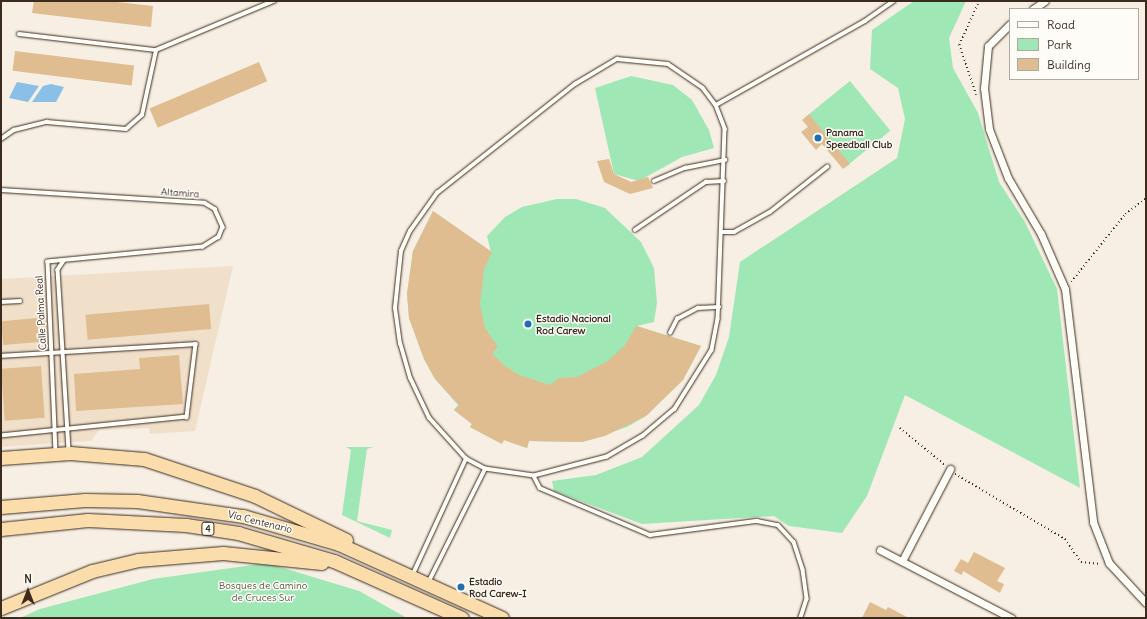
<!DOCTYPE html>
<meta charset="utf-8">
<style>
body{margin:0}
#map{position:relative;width:1147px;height:619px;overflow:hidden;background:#f7efe3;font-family:Delius,sans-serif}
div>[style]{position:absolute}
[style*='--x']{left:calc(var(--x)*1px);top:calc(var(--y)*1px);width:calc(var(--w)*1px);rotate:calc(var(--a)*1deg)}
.built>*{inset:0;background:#f0e0ca}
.green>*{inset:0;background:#9fe7b5;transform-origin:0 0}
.water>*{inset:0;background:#8abfe7}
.building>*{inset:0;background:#dfbd91;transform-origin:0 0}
.path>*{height:1.5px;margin-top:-0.75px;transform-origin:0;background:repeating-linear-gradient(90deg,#3b2a1e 0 1px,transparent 0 4px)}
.roads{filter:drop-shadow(0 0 1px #3b2a1e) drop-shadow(0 0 1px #3b2a1e)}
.lane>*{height:3.5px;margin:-1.75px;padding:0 1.75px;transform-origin:1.75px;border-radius:1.75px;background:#fdfcf7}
.street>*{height:7px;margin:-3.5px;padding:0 3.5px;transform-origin:3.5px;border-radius:3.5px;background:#fdfcf7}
.highway>*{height:13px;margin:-6.5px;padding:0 6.5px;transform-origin:6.5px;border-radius:6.5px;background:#fbddab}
.dots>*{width:11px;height:11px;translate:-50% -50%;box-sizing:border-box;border:2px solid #fdfcf7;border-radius:50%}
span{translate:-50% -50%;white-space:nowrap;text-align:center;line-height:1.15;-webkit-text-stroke:3px #fdfcf7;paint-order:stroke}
.shield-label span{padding:1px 3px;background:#fdfcf7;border:1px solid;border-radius:3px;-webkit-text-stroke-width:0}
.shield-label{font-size:9px;color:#3b2a1e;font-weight:700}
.poi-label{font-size:10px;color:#3b2a1e;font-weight:700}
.left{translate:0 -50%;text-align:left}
.street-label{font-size:10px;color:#3b2a1e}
.park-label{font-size:10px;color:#545944}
.frame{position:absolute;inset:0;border:2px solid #3b2a1e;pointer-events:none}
.legend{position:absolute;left:1009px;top:8px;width:130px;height:72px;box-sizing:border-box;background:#fdfcf7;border:1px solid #afa8a0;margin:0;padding:5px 7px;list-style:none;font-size:12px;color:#3b2a1e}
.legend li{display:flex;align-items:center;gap:8px;height:20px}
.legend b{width:20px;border:1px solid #afa8a0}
.north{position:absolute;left:8px;top:571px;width:40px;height:40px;-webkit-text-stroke:3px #fdfcf7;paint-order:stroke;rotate:0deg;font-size:11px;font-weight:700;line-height:16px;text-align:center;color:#3b2a1e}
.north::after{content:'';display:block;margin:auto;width:14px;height:18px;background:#3b2a1e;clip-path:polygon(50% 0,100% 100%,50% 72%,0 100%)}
</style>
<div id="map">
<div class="built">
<i style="clip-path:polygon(233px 266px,195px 431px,150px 434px,149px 428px,99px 430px,91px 441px,1px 447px,1px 279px)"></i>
</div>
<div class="green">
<i style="clip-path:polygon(914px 1px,966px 1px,949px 38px,953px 68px,978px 113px,999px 182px,1025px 222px,1057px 289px,1080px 488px,905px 395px,867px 496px,842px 533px,789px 526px,774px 516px,642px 524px,554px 491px,552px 481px,596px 475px,642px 457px,699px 405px,716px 375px,729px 337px,740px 262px,897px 158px,905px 119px,898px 88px,870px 69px,872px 30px)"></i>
<i style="clip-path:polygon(631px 76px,673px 85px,692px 100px,709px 130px,714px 148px,682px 157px,639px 181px,614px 174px,595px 88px)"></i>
<i style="left:850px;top:81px;width:64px;height:53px;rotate:51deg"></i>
<i style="clip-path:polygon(557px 199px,576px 199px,605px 208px,641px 242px,654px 268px,657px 303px,654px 322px,637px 326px,701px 346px,683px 380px,646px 416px,627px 427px,582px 442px,529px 441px,527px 448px,504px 440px,502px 444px,470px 427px,472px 424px,454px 410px,458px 405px,435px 379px,424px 359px,409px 318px,407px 294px,413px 251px,433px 211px,491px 252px,487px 236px,505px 217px,522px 207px)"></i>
<i style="clip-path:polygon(346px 447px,373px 447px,367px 449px,357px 521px,392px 530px,390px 538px,342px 515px,351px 450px)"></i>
<i style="clip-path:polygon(267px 563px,359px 591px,407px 618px,20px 618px,40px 609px,153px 579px)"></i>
</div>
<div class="water">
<i style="clip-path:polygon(17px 82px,39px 86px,28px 102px,9px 98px)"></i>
<i style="clip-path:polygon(51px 84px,64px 87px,56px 102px,32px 102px,43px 86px)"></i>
</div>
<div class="building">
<i style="clip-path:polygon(34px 1px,108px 1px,153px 6px,151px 27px,32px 13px)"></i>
<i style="left:15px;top:51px;width:120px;height:20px;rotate:7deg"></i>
<i style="left:259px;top:62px;width:21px;height:119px;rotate:67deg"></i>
<i style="clip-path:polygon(809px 114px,850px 164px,843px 169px,822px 144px,816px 150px,801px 132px,808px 127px,802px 120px)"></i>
<i style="clip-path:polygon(609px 159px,614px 174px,631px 182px,648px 177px,653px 188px,630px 194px,604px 182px,597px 161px)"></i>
<i style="clip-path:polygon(433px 211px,492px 252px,484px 269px,480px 305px,485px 328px,498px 347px,492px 353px,505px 366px,519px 375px,550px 385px,559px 378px,577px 377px,608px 361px,625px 345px,636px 326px,701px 346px,683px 380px,646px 416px,605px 436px,582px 442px,529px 441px,527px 448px,504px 440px,502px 444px,470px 427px,472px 424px,454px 410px,459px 405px,435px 379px,424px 359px,409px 318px,407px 294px,413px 251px)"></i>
<i style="left:209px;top:304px;width:25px;height:124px;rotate:85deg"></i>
<i style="left:37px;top:318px;width:24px;height:36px;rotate:85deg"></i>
<i style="clip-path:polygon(179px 355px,183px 404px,76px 411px,74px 374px,140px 369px,139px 358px)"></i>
<i style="left:41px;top:366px;width:52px;height:40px;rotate:86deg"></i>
<i style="clip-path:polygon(974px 552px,1005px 568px,997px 581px,1004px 584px,1000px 593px,963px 571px,962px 575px,954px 571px,961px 559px,968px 563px)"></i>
<i style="clip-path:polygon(870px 602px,886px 610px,888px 607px,909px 618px,862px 618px)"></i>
</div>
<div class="path">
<i style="--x:976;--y:95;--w:53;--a:-108.8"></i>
<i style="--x:959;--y:45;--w:48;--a:-65.6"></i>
<i style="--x:1071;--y:282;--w:87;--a:-51.5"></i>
<i style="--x:1125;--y:214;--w:26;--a:-37"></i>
<i style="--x:900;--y:428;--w:58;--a:39.4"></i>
<i style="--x:955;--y:474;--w:128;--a:30.6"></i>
<i style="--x:1065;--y:539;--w:28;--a:55"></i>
<i style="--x:1081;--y:562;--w:20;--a:6"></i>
</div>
<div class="roads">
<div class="lane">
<i style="--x:19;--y:34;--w:138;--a:6.7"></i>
<i style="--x:617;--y:59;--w:51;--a:5.6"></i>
<i style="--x:668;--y:64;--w:42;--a:34.4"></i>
<i style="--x:703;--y:88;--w:21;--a:53"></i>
<i style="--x:716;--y:105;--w:26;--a:69"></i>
<i style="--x:725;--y:129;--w:190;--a:92.1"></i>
<i style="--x:718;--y:319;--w:32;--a:101"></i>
<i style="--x:712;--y:350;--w:70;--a:122.1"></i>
<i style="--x:675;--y:409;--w:42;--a:139.8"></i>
<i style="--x:643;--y:436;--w:42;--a:149.7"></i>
<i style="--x:607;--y:457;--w:75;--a:165.4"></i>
<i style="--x:534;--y:476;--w:49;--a:-171.9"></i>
<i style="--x:485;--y:469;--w:21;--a:-152"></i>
<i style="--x:466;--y:459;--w:55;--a:-132.1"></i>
<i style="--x:429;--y:418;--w:44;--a:-115.4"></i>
<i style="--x:410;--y:378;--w:35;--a:-106"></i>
<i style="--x:400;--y:344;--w:36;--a:-98"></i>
<i style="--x:395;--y:308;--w:57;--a:-84"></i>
<i style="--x:401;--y:251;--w:22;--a:-66"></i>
<i style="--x:410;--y:231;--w:47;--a:-54.6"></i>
<i style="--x:437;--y:193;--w:176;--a:-38.3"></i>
<i style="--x:575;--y:84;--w:49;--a:-30.8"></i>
<i style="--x:716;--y:105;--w:171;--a:-29.4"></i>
<i style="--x:865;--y:21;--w:35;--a:-35"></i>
<i style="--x:1;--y:139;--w:16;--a:-35"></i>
<i style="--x:14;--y:130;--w:34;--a:-14"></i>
<i style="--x:47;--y:122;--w:79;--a:5.1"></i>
<i style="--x:126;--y:129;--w:21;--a:-41"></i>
<i style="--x:142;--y:115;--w:66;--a:-77.8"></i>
<i style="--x:156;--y:50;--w:128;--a:-22.6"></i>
<i style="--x:654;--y:181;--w:34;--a:-23"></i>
<i style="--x:685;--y:168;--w:41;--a:-11.3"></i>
<i style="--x:1;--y:190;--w:204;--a:3.6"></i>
<i style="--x:205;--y:203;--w:12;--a:31"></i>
<i style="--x:215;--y:209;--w:20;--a:66"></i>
<i style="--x:223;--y:227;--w:11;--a:112"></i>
<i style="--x:219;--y:237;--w:19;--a:148"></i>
<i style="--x:203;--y:247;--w:156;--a:174.5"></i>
<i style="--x:48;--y:262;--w:190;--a:87.6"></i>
<i style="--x:635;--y:230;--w:86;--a:-34.1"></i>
<i style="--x:706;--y:182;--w:18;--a:-3"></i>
<i style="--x:722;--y:232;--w:12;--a:0"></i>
<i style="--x:734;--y:232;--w:41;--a:-29.1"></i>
<i style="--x:770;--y:212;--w:73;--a:-38.3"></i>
<i style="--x:64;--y:261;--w:11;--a:124"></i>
<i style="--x:58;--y:270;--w:180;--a:86.5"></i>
<i style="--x:1;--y:302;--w:19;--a:-3"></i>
<i style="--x:670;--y:333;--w:16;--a:-63"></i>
<i style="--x:677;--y:319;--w:24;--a:-28"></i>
<i style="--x:698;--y:308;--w:21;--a:-3"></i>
<i style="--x:1;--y:356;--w:195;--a:-3.5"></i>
<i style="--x:196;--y:344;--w:74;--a:97"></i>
<i style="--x:187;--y:417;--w:187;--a:174.2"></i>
<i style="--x:534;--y:476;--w:13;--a:63"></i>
<i style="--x:540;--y:488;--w:120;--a:23.1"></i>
<i style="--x:650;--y:535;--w:108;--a:-7.5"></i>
<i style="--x:757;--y:521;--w:21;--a:11"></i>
<i style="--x:778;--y:525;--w:23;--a:47"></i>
<i style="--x:794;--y:542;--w:29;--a:72"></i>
<i style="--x:803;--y:570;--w:29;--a:82"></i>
<i style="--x:807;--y:599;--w:20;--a:108"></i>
<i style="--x:413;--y:574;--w:127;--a:-65.3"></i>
<i style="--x:429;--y:581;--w:125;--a:-63.4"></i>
</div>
<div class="street">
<i style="--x:1033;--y:9;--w:14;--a:-34"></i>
<i style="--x:1010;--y:24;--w:31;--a:135"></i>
<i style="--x:988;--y:46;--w:42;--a:95.4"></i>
<i style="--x:984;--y:88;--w:41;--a:83"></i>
<i style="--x:989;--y:129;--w:53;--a:68.8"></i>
<i style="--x:1008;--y:178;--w:65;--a:59.5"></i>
<i style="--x:1041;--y:234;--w:60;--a:66.4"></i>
<i style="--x:1065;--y:289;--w:235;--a:83.1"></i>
<i style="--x:1093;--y:522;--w:44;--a:68.7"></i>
<i style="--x:1109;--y:563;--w:54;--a:47.2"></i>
<i style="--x:880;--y:550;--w:148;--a:27.4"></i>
<i style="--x:902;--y:561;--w:104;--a:-62.4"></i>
</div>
<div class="highway">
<i style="--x:1;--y:458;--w:69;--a:-4.1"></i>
<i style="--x:70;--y:453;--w:74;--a:4.6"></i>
<i style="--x:144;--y:459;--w:117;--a:18.4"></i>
<i style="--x:255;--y:496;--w:101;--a:25.8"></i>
<i style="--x:1;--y:507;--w:84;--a:-4.8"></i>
<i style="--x:85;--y:500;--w:52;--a:1.1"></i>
<i style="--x:137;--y:501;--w:107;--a:8.1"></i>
<i style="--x:243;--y:516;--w:100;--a:16.3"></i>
<i style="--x:339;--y:544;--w:179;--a:24.4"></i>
<i style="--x:1;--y:529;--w:87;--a:-5.9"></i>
<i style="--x:88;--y:520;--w:98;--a:2.9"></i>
<i style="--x:186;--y:525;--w:53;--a:8.7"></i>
<i style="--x:238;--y:533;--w:100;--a:16.3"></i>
<i style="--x:334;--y:561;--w:140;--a:24"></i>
<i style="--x:1;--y:608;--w:98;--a:-22.1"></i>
<i style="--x:92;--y:571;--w:47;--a:-13.4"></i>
<i style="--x:138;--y:560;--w:85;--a:-4.7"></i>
<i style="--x:223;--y:553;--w:99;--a:5.8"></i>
</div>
</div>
<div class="dots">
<i style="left:818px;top:138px;background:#1f6fb2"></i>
<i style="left:528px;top:324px;background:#1f6fb2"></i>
<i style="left:461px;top:587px;background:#1f6fb2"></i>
</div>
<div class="shield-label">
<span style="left:208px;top:529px">4</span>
</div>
<div class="poi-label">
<span class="left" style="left:826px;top:138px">Panama<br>Speedball Club</span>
<span class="left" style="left:536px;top:324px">Estadio Nacional<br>Rod Carew</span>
<span class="left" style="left:469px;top:587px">Estadio<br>Rod Carew-I</span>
</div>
<div class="street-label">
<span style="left:180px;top:193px;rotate:4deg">Altamira</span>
<span style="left:41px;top:313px;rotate:-93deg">Calle Palma Real</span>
<span style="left:260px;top:522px;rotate:14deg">Vía Centenario</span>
</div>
<div class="park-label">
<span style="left:263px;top:591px">Bosques de Camino<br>de Cruces Sur</span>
</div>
<div class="frame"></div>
<ul class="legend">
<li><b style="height:5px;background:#fdfcf7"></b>Road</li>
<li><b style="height:11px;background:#9fe7b5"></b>Park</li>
<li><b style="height:11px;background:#dfbd91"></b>Building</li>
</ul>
<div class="north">N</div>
</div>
